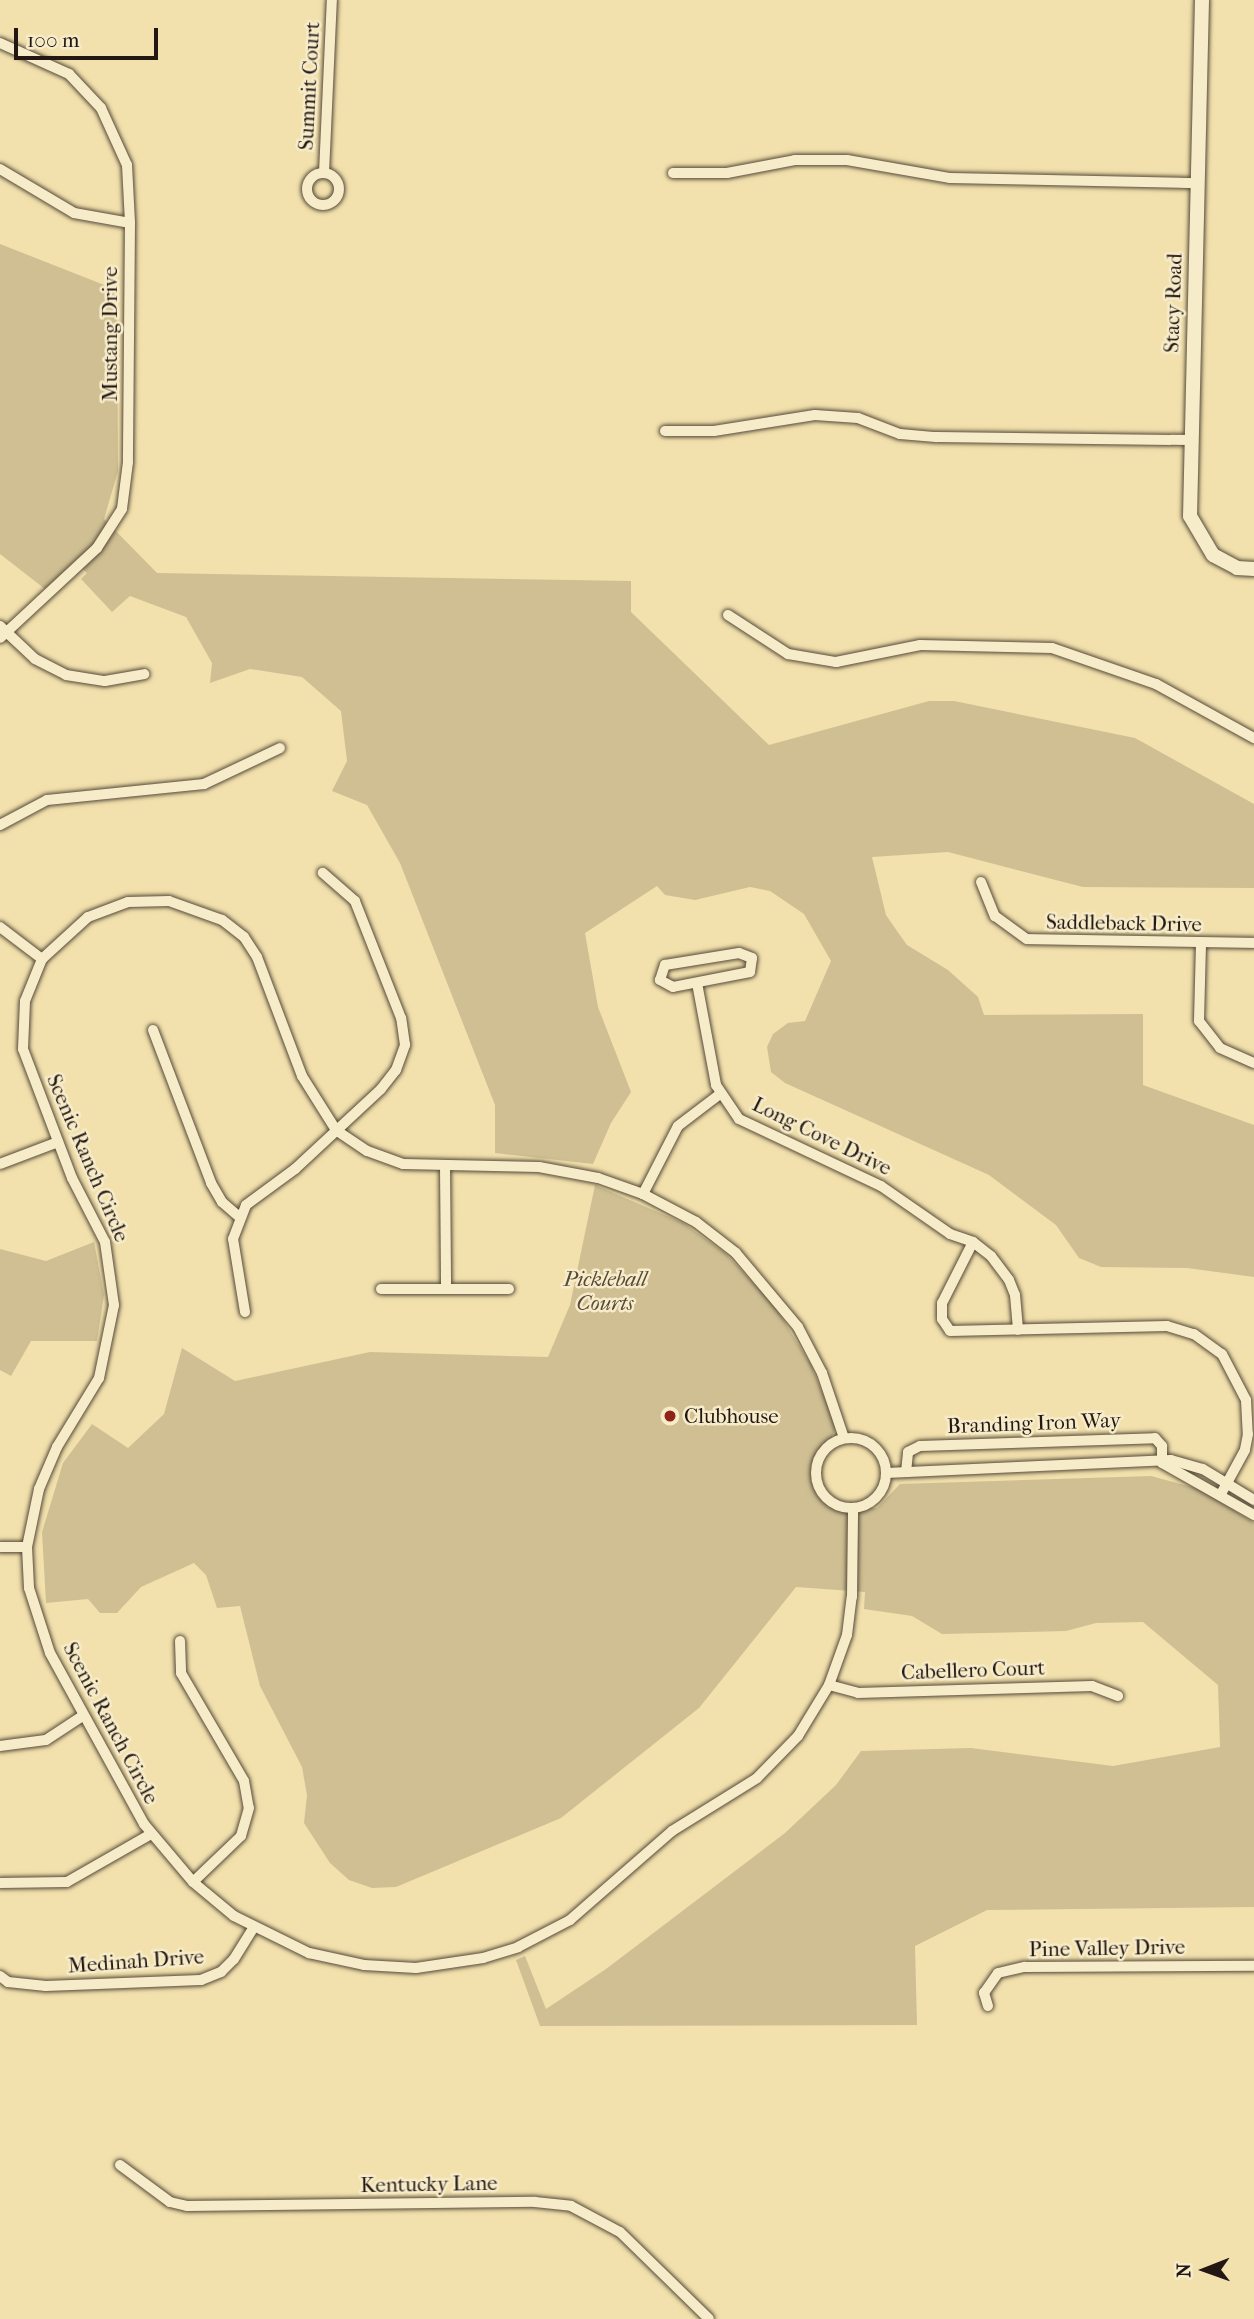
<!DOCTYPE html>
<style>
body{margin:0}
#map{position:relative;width:1254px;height:2319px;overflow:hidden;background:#f2e1ad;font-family:"IM FELL French Canon",serif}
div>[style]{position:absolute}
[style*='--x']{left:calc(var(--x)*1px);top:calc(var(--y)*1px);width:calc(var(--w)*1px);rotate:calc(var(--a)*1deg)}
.green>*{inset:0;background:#cfbf93}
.roads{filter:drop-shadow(0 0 2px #564a39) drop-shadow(0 0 2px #564a39)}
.minor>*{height:10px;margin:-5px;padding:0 5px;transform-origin:5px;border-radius:5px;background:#f7ecca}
.minor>.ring{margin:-5px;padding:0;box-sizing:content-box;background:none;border:10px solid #f7ecca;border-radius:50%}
.secondary>*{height:14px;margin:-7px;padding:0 7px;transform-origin:7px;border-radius:7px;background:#f7ecca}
.dots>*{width:19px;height:19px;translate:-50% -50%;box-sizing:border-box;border:4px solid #f7ecca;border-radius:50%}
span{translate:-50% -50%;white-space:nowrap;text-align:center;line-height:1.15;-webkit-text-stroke:5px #f7ecca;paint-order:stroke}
.street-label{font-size:21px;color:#221712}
.park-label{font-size:21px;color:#564939;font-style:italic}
.poi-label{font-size:21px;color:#221712}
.left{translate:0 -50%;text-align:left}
.north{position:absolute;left:1170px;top:2235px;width:70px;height:70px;-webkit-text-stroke:5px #f7ecca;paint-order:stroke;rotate:269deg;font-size:19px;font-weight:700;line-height:28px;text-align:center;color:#221712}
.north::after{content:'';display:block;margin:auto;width:24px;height:32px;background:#221712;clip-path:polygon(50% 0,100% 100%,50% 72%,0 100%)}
.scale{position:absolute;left:14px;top:28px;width:144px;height:32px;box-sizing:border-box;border:4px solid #221712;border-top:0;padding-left:9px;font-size:21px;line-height:24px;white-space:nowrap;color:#221712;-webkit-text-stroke:5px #f7ecca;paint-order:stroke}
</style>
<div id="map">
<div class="green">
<i style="clip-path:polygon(0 244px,117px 290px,118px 471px,104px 519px,157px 573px,631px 581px,631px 612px,769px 745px,929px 701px,954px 701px,1135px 738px,1254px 804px,1254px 888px,1083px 887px,948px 852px,872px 857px,886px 915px,897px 931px,907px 945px,948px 970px,978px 997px,984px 1015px,1143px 1014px,1143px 1085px,1254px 1125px,1254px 1277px,1187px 1268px,1101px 1267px,1079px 1258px,1056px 1225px,989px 1175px,785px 1083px,771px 1072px,767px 1047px,773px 1034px,788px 1023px,805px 1021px,831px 961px,804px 914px,770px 891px,750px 887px,695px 900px,665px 895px,657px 886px,585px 933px,598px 1007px,631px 1092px,611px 1123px,593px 1164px,495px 1153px,495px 1105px,400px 863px,367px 805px,332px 791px,347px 761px,341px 711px,302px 677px,250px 669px,210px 683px,212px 663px,186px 617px,130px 596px,112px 612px,81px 579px,87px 573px,75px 561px,45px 589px,0 554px)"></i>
<i style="clip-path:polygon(595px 1185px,683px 1223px,725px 1253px,774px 1305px,811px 1365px,836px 1426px,831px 1439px,816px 1453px,811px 1476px,820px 1498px,837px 1510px,877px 1508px,900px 1484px,1151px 1476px,1199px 1489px,1254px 1523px,1254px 1907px,987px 1910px,915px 1946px,917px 2025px,540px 2026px,516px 1960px,525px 1956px,546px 2009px,606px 1969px,785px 1833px,836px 1785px,861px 1751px,971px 1748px,1113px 1766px,1220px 1747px,1218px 1685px,1143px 1622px,1096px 1623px,1066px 1631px,942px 1634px,912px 1616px,864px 1609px,865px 1592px,796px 1587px,699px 1708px,561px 1818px,396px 1887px,372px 1888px,349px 1880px,330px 1863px,304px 1823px,307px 1795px,302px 1767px,260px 1686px,240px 1606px,217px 1608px,206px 1575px,194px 1563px,141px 1587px,117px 1613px,100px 1613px,88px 1599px,46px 1603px,42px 1532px,63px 1463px,92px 1424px,128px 1448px,164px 1414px,182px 1348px,235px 1381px,370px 1352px,548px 1357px,570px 1305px)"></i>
<i style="clip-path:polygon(94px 1242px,104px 1295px,97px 1341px,31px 1341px,11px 1376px,0 1370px,0 1249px,46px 1261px)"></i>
</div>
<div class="roads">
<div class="minor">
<i style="--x:0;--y:43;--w:76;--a:24.2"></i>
<i style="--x:69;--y:74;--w:47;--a:46.7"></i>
<i style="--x:101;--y:108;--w:63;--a:65.5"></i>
<i style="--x:127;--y:165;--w:58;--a:87"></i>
<i style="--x:130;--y:223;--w:239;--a:90.5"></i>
<i style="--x:128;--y:462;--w:47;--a:97.3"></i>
<i style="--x:122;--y:509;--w:46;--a:122.7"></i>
<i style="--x:97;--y:548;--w:132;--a:137.1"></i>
<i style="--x:0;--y:169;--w:86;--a:30.7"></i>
<i style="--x:74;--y:213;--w:57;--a:10.1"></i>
<i style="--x:324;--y:173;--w:173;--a:-87.4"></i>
<i style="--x:673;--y:173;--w:54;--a:0"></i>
<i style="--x:727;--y:173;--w:69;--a:-10.8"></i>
<i style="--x:795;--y:160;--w:52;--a:0"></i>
<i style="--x:847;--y:160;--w:105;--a:9.9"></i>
<i style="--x:950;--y:178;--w:248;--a:1.2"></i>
<i class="ring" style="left:307px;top:173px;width:22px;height:22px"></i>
<i style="--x:665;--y:431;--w:49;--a:0"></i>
<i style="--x:714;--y:431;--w:102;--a:-9"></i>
<i style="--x:815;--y:415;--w:43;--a:4"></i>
<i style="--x:858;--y:418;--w:45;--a:20.9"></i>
<i style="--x:900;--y:434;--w:36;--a:5"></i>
<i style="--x:936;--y:437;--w:255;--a:0.7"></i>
<i style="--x:728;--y:615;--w:72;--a:33"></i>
<i style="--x:788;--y:654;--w:49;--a:9.5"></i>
<i style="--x:836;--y:662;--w:86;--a:-11.4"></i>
<i style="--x:920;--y:645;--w:132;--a:1.3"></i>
<i style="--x:1052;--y:648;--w:110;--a:19.1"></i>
<i style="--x:1156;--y:684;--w:112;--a:28.9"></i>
<i style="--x:0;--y:626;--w:48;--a:43.3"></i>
<i style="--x:35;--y:659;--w:35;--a:27"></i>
<i style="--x:66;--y:675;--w:39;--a:9"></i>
<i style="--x:105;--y:681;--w:40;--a:-10"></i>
<i style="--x:0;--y:825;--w:53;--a:-28"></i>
<i style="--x:47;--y:800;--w:158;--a:-5.8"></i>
<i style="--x:204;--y:784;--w:84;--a:-25.3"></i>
<i style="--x:981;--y:882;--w:37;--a:68"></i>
<i style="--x:995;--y:916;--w:39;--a:36"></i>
<i style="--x:1027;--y:939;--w:227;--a:1"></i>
<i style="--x:0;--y:927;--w:53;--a:37.3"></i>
<i style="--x:1201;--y:944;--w:77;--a:91.5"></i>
<i style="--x:1199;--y:1021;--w:34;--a:52"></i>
<i style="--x:1220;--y:1048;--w:37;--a:24"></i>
<i style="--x:739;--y:953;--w:14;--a:21"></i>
<i style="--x:752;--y:958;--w:14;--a:98"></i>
<i style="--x:750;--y:972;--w:78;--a:169"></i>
<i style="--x:673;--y:987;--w:15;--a:-152"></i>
<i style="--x:660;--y:980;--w:16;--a:-72"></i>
<i style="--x:665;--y:965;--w:75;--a:-9.2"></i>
<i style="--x:697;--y:983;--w:104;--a:79.4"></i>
<i style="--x:716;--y:1085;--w:41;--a:55.9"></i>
<i style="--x:739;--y:1119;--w:157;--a:25.3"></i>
<i style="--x:881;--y:1186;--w:84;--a:34.8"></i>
<i style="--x:950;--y:1234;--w:24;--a:19"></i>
<i style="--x:973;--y:1242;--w:68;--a:116.9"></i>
<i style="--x:942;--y:1303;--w:16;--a:90"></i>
<i style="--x:942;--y:1319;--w:14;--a:56"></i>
<i style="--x:950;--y:1331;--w:217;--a:-1.3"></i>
<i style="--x:1167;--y:1326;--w:28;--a:17"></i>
<i style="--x:1194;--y:1334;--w:34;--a:36"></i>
<i style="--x:1222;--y:1354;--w:52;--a:62.4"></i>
<i style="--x:1246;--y:1400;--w:34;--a:87"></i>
<i style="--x:1248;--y:1434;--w:16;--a:101"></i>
<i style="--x:1245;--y:1450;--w:50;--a:118.6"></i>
<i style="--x:153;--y:1030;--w:164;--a:69.2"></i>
<i style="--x:211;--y:1183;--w:22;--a:60"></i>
<i style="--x:222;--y:1202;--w:23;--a:41"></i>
<i style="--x:0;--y:1164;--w:62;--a:-20.8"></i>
<i style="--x:445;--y:1165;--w:124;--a:89.5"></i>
<i style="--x:643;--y:1194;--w:76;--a:-62.8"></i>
<i style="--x:678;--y:1126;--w:53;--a:-37.3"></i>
<i style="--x:973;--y:1242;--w:23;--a:38"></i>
<i style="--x:991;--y:1256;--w:30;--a:53"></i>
<i style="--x:1009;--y:1280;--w:16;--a:68"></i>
<i style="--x:1015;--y:1295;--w:35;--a:85"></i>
<i style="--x:381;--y:1289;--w:128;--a:0"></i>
<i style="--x:245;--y:1312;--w:74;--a:-99.3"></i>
<i style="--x:233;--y:1239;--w:36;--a:-69"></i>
<i style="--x:246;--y:1205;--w:61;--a:-36.3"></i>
<i style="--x:295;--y:1169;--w:117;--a:-42.9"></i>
<i style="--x:381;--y:1089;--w:24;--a:-52"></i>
<i style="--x:396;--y:1070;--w:27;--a:-70"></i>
<i style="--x:405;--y:1045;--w:27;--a:-98"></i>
<i style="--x:401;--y:1018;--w:126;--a:-111.5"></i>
<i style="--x:355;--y:901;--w:43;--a:-138.8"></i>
<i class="ring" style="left:816px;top:1438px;width:60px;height:60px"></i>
<i style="--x:844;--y:1438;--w:69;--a:-108.7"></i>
<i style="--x:822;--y:1373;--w:52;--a:-117.6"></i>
<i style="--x:798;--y:1327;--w:97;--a:-130"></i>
<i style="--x:736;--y:1253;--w:51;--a:-142.2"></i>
<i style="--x:696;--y:1222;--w:60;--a:-152.2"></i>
<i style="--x:643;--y:1194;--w:48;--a:-160.4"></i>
<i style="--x:598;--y:1178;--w:60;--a:-169.4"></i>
<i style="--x:539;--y:1167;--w:136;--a:-178.7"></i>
<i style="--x:403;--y:1164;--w:38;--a:-160"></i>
<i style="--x:367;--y:1151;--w:37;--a:-146"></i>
<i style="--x:336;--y:1130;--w:64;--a:-122.2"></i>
<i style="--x:302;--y:1076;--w:127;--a:-110.7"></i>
<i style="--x:257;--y:957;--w:24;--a:-123"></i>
<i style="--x:244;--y:937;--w:28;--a:-142"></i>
<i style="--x:222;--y:920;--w:56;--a:-160.3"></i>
<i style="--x:169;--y:901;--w:41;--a:178.6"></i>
<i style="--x:128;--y:902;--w:43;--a:159.4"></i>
<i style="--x:88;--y:917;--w:62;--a:137.6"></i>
<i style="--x:42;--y:959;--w:45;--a:112"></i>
<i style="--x:25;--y:1001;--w:48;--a:92.4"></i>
<i style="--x:23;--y:1049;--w:138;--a:69.2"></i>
<i style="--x:72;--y:1178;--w:72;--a:62.7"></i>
<i style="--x:105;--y:1242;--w:64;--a:81.9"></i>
<i style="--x:114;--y:1305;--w:75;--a:101.6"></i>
<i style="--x:99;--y:1378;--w:81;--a:121.3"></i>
<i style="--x:57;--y:1447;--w:46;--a:113.2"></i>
<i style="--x:39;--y:1489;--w:59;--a:101.7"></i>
<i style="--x:27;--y:1547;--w:41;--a:87.2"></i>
<i style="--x:29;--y:1588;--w:68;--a:72.1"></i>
<i style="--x:50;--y:1653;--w:195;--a:61.2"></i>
<i style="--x:144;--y:1824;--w:76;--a:49.8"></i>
<i style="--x:193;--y:1882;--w:53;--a:39.7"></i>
<i style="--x:234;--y:1916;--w:84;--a:26.3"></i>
<i style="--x:309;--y:1953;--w:56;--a:12.3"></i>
<i style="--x:364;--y:1965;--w:52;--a:3.3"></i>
<i style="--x:416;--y:1968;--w:68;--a:-8.5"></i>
<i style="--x:483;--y:1958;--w:37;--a:-17"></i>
<i style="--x:518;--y:1947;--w:59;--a:-27.4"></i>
<i style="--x:570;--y:1920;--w:135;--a:-41.1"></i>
<i style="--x:672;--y:1831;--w:100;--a:-31.9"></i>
<i style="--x:757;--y:1778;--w:59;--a:-45.7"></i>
<i style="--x:798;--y:1736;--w:60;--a:-58.7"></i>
<i style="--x:829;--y:1685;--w:53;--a:-70.2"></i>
<i style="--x:847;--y:1635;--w:38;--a:-83"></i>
<i style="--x:852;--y:1597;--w:88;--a:-89.3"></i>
<i style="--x:1162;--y:1463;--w:106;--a:29.5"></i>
<i style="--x:906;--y:1472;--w:20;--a:-84"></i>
<i style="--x:908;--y:1452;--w:13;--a:-27"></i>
<i style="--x:920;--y:1446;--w:235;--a:-1.9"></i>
<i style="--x:1155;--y:1438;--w:11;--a:49"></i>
<i style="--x:1162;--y:1446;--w:17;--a:90"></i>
<i style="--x:886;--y:1473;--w:285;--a:-2.6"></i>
<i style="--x:1171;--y:1460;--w:33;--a:16"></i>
<i style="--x:1203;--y:1469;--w:60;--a:31.3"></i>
<i style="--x:0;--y:1547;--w:27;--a:0"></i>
<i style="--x:180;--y:1641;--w:32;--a:88"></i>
<i style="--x:181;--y:1673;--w:125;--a:59.7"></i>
<i style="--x:244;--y:1781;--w:27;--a:80"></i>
<i style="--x:249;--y:1808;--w:29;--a:106"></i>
<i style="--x:241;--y:1836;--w:66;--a:136.2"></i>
<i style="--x:829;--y:1685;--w:30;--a:15"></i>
<i style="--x:858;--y:1693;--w:234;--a:-1.7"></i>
<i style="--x:1092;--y:1686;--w:28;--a:21"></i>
<i style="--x:0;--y:1746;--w:46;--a:-7.4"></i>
<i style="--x:46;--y:1740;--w:45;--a:-33.3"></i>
<i style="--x:0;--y:1883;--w:67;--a:-0.9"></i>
<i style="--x:67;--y:1882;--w:97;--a:-29.7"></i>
<i style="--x:0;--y:1976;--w:10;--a:37"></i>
<i style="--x:8;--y:1982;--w:38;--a:6"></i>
<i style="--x:46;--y:1986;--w:155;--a:-2.2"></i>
<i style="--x:201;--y:1980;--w:22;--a:-22"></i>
<i style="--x:221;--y:1972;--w:18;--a:-45"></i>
<i style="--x:234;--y:1959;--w:36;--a:-58"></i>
<i style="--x:988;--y:2006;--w:14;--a:-107"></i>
<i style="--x:984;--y:1993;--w:24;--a:-55"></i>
<i style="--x:998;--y:1973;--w:28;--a:-13"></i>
<i style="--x:1025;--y:1967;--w:229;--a:-0.3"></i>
<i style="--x:120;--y:2165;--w:62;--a:36.5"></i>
<i style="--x:170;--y:2202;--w:17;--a:13"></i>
<i style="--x:187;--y:2206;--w:348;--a:-0.7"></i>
<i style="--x:535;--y:2202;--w:36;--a:6"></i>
<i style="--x:571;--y:2206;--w:55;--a:28"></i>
<i style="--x:620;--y:2232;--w:124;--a:44.3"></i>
</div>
<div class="secondary">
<i style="--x:1202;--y:0;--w:516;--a:91.33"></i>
<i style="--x:1190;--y:516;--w:45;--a:59.5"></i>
<i style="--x:1213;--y:555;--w:27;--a:28"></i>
<i style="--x:1237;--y:568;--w:17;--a:3"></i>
</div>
</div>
<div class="dots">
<i style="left:670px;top:1416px;background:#8f2418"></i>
</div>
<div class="street-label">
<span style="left:309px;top:86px;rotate:-87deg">Summit Court</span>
<span style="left:1173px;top:303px;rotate:-88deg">Stacy Road</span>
<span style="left:110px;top:334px;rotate:-90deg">Mustang Drive</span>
<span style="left:1124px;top:923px;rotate:1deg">Saddleback Drive</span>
<span style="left:822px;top:1136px;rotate:26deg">Long Cove Drive</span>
<span style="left:88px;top:1158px;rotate:67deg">Scenic Ranch Circle</span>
<span style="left:1034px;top:1423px;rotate:-2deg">Branding Iron Way</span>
<span style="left:973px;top:1670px;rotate:-2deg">Cabellero Court</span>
<span style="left:111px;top:1723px;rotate:62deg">Scenic Ranch Circle</span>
<span style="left:1107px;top:1948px;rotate:-1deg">Pine Valley Drive</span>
<span style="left:136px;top:1961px;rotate:-4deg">Medinah Drive</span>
<span style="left:429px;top:2184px;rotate:-1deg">Kentucky Lane</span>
</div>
<div class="park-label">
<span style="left:605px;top:1291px">Pickleball<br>Courts</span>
</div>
<div class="poi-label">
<span class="left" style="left:684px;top:1416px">Clubhouse</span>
</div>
<div class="north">N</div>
<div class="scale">100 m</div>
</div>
